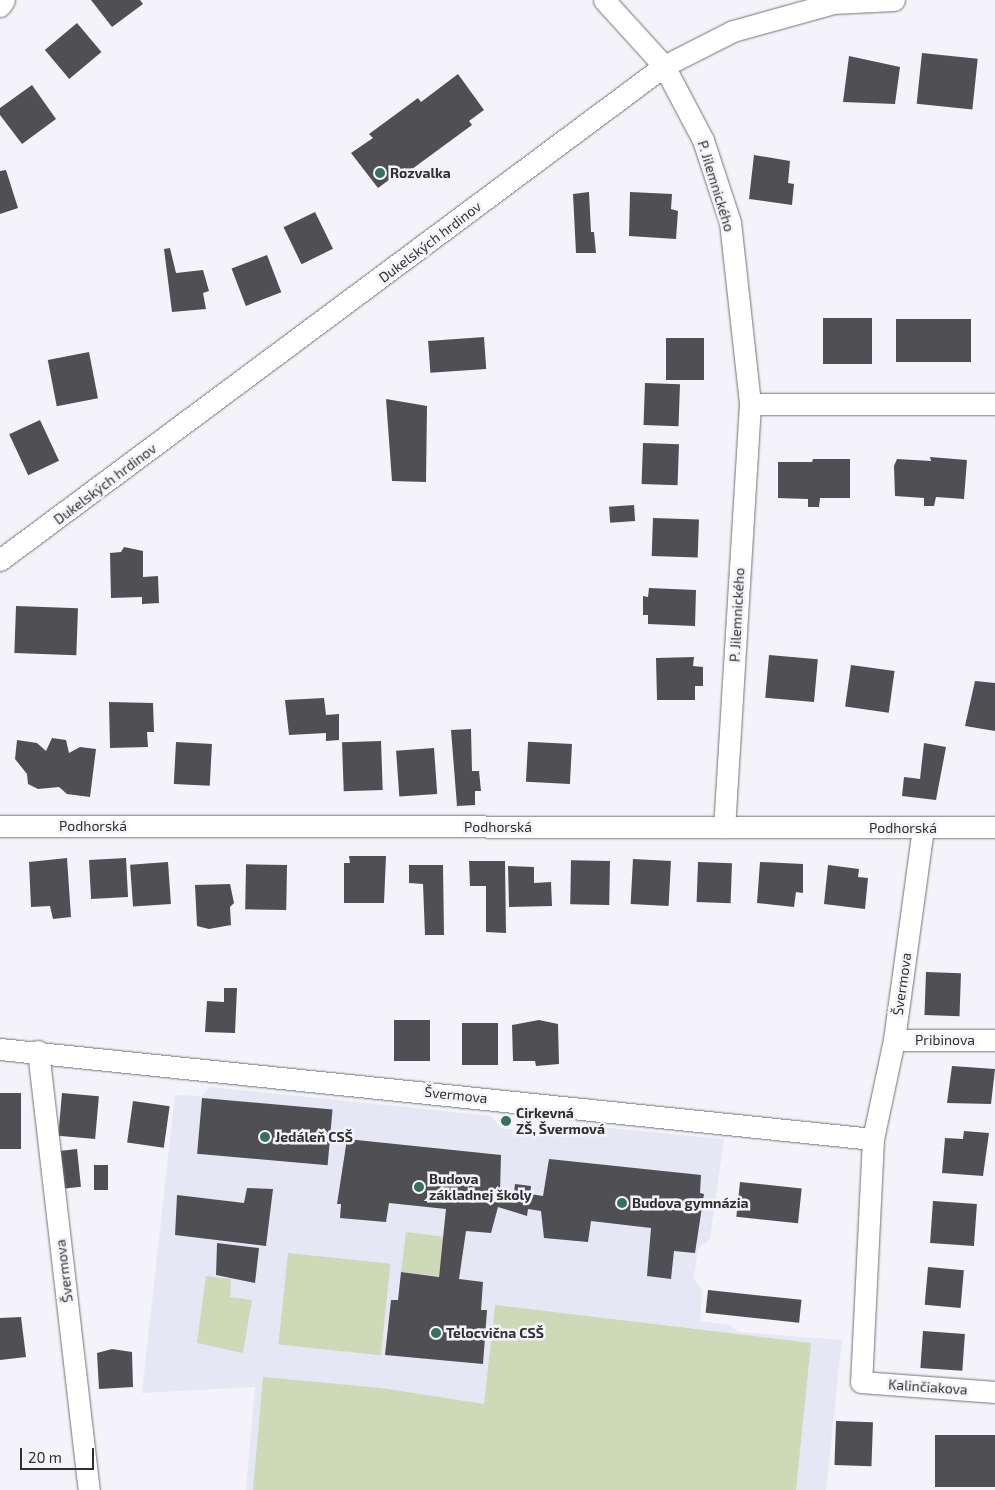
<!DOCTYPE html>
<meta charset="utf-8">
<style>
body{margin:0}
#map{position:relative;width:995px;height:1490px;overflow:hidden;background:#f3f3f9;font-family:"Exo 2",sans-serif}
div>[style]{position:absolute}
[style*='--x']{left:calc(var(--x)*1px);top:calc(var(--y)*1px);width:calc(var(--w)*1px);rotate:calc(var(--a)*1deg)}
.built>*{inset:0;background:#e5e7f4}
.green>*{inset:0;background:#ced9b7;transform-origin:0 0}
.building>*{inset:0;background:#4f4f54;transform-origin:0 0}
.roads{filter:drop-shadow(0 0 1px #727378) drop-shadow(0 0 1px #727378)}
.minor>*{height:21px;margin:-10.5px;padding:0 10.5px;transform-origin:10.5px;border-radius:10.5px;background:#fff}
.dots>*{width:14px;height:14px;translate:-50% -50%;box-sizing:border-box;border:2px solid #f3f3f9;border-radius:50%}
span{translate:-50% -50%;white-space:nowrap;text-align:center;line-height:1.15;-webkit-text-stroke:5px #f3f3f9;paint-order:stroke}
.poi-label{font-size:14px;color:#303033;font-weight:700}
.left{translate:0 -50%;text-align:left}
.street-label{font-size:14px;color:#303033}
.scale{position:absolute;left:20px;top:1448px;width:74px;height:22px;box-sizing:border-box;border:2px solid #303033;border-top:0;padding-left:6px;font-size:15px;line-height:18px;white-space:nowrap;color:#303033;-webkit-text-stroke:4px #f3f3f9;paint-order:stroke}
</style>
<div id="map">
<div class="built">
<i style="clip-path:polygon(210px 1087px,491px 1116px,501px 1128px,553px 1135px,567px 1124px,724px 1139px,710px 1239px,698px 1249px,694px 1278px,702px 1291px,700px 1321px,730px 1325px,739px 1332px,842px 1340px,826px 1490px,246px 1490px,255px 1387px,142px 1393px,175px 1095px,202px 1096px)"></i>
</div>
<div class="green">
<i style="left:406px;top:1232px;width:38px;height:40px;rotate:7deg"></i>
<i style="left:288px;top:1253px;width:103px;height:92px;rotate:6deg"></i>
<i style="clip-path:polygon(206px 1276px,231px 1279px,230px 1297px,252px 1300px,243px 1353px,197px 1343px)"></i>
<i style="clip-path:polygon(495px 1305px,811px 1343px,796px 1490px,253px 1490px,263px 1377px,381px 1388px,484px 1404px)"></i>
</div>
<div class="building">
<i style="clip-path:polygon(91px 0,140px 0,143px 4px,112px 27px)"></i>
<i style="left:77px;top:23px;width:38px;height:42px;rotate:50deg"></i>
<i style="left:922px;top:53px;width:56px;height:51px;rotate:6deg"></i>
<i style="clip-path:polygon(849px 56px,900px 67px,895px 104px,843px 102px)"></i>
<i style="clip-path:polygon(458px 74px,484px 110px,469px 121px,472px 125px,408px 172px,405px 168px,378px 188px,351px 153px,373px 138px,369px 134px,418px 98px,421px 102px)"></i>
<i style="clip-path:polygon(32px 85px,56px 119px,22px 144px,0 115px,0 108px)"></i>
<i style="clip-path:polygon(754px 155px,790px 161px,788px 183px,794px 184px,792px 205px,749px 199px)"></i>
<i style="clip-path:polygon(6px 170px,18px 208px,0 214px,0 171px)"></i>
<i style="clip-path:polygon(589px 192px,591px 232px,594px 232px,596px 253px,576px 253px,573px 194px)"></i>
<i style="clip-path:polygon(630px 192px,672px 194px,671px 209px,678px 211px,676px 239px,629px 236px)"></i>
<i style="left:315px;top:212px;width:41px;height:35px;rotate:64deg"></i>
<i style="clip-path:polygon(170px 248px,176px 273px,203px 270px,209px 291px,203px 293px,206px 309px,172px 312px,164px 249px)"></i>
<i style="left:267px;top:255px;width:40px;height:38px;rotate:69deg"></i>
<i style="left:823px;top:318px;width:49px;height:46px"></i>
<i style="left:896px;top:319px;width:75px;height:43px"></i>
<i style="left:484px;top:337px;width:32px;height:56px;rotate:86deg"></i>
<i style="left:666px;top:338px;width:38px;height:42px"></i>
<i style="left:89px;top:352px;width:47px;height:42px;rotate:79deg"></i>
<i style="left:645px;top:383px;width:35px;height:42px;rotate:2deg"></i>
<i style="clip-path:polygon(386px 399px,427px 406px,426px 482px,392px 481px)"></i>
<i style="left:40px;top:420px;width:45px;height:34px;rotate:65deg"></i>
<i style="left:643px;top:443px;width:36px;height:41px;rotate:2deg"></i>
<i style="clip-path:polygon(930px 457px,967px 460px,964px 499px,936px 497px,934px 506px,924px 506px,924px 498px,895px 496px,894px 466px,897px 459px,931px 461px)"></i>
<i style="clip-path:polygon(813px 459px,850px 459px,850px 498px,820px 498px,819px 507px,808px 507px,808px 499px,778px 498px,778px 462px,812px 462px)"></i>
<i style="left:634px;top:505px;width:16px;height:25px;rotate:86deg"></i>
<i style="left:653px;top:518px;width:46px;height:38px;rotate:2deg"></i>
<i style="clip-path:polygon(124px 547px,143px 551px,143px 577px,158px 576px,159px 603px,142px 604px,142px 597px,111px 598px,110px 553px,121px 552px)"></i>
<i style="clip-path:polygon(649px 588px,696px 590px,695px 626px,648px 624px,648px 615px,643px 615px,643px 596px,648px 597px)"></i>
<i style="left:16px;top:606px;width:62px;height:47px;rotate:2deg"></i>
<i style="left:769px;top:655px;width:49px;height:43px;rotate:5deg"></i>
<i style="clip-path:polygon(694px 657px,693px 666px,703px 667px,703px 686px,695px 686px,695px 700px,657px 700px,656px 658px)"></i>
<i style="left:851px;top:665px;width:44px;height:42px;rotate:8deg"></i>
<i style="clip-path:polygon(975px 681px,995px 683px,995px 731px,965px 726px)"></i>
<i style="clip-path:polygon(324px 698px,326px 715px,339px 714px,339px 740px,326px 741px,326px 733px,289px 735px,285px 700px)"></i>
<i style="clip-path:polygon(109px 702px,153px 703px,154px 732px,147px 732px,148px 747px,110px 748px)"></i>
<i style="clip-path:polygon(471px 729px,472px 771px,479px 771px,481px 791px,475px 791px,475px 805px,457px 806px,451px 730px)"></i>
<i style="clip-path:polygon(52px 738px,66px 740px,69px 753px,80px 747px,96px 749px,90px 797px,67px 794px,59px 787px,38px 789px,28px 784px,27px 774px,15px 759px,17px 740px,37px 743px,46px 751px)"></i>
<i style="left:381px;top:741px;width:49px;height:39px;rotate:88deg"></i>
<i style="left:176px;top:742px;width:36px;height:42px;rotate:3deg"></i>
<i style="clip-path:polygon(924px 743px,946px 747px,936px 800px,902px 796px,904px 777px,920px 779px)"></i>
<i style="left:572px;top:744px;width:40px;height:44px;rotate:93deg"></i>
<i style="left:434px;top:748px;width:46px;height:38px;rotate:86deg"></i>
<i style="clip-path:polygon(349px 856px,386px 856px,384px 903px,344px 903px,344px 863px,350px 863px)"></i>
<i style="clip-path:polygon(67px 858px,71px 917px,53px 919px,50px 906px,31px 907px,29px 862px)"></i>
<i style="left:126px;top:858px;width:39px;height:37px;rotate:87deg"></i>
<i style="left:633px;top:859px;width:38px;height:45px;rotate:3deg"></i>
<i style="clip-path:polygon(469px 861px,505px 861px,506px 933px,486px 932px,486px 886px,470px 886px)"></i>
<i style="left:610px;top:861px;width:44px;height:39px;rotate:91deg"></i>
<i style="left:168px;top:862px;width:42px;height:38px;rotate:86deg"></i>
<i style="left:698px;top:862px;width:34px;height:40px;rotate:2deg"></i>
<i style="clip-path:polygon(760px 862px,803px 864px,803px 893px,796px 892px,794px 907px,757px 903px)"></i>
<i style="left:287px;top:865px;width:45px;height:41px;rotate:91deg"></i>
<i style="clip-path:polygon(409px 865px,443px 865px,444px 935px,425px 935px,423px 884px,409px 883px)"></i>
<i style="clip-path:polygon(828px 865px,859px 869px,858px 877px,868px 878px,865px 909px,824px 904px)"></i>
<i style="clip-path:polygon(508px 866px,534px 867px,534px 883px,551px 882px,552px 906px,509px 907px)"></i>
<i style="clip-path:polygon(230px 884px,234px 903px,230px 907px,231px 925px,209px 929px,197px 926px,195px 885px)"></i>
<i style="left:926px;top:972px;width:35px;height:43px;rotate:2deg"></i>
<i style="clip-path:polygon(224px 988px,237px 988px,235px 1033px,205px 1032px,207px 1001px,224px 1002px)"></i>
<i style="left:394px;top:1020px;width:36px;height:41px"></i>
<i style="clip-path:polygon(539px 1020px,558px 1024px,559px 1064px,536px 1066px,535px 1061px,513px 1061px,512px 1025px)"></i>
<i style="left:462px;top:1023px;width:36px;height:42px"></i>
<i style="clip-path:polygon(952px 1066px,995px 1069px,991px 1104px,947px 1103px)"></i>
<i style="left:0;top:1093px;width:21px;height:56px"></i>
<i style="left:62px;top:1093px;width:37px;height:43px;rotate:5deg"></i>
<i style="left:202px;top:1098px;width:131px;height:56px;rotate:5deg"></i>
<i style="left:133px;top:1101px;width:37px;height:42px;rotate:8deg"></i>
<i style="clip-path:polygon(964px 1131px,989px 1133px,983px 1176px,942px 1173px,945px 1138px,963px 1139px)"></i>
<i style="clip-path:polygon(347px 1139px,501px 1155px,500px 1191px,514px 1193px,515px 1184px,531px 1186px,530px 1194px,543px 1196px,549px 1159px,701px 1175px,700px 1193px,704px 1194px,695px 1253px,674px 1251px,671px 1279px,647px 1276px,651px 1228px,591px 1221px,588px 1242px,544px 1238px,541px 1211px,528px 1209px,527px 1216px,498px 1207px,491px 1233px,466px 1231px,459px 1279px,483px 1282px,481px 1310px,487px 1310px,483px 1364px,385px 1355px,391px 1300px,398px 1300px,401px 1272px,439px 1277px,446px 1209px,389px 1203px,386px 1222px,340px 1218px,341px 1204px,337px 1204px)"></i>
<i style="left:77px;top:1149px;width:38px;height:18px;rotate:84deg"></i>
<i style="left:94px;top:1165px;width:14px;height:25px"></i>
<i style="left:740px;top:1182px;width:62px;height:35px;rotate:6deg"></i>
<i style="clip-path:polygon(247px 1188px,273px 1189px,266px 1246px,175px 1235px,177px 1195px,244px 1203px)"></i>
<i style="left:933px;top:1201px;width:44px;height:42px;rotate:4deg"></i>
<i style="clip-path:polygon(217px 1243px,259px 1248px,255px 1283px,216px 1275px)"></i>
<i style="left:928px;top:1267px;width:36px;height:38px;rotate:5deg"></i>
<i style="left:708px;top:1290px;width:94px;height:23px;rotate:6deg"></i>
<i style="clip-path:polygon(21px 1317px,26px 1357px,0 1360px,0 1318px)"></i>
<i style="left:923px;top:1331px;width:42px;height:37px;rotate:4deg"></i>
<i style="clip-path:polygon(112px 1349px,132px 1352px,133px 1387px,99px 1389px,97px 1353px)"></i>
<i style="left:836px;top:1421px;width:37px;height:44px;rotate:2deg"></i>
<i style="left:935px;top:1435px;width:60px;height:52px"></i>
</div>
<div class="roads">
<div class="minor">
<i style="--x:604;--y:0;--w:89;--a:47.7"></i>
<i style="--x:664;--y:66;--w:84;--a:62.2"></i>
<i style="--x:703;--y:140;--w:86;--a:71.8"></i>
<i style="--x:730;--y:222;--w:183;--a:83.7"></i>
<i style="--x:750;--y:404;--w:424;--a:93.5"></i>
<i style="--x:0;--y:6;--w:7;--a:-56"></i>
<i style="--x:750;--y:404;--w:245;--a:0"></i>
<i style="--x:0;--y:560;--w:828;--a:-36.65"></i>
<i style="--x:664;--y:66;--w:77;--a:-26.9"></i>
<i style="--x:733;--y:31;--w:104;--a:-15.6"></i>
<i style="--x:833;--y:3;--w:61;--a:-2.8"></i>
<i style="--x:0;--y:826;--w:995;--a:0.06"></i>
<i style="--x:923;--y:828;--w:214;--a:97.8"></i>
<i style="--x:894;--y:1040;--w:101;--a:102"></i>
<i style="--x:873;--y:1139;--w:243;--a:92.8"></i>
<i style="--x:861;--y:1382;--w:134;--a:4.3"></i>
<i style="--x:894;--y:1040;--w:101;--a:0"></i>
<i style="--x:0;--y:1049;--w:878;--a:5.89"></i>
<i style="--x:38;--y:1051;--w:442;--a:83.4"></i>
</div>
</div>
<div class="dots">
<i style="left:380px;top:173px;background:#36715a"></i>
<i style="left:506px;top:1121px;background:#36715a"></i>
<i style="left:265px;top:1137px;background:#36715a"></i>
<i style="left:419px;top:1187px;background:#36715a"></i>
<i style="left:622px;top:1203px;background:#36715a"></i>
<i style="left:436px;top:1333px;background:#36715a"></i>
</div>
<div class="poi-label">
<span class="left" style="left:390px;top:173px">Rozvalka</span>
<span class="left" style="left:516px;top:1121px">Cirkevná<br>ZŠ, Švermová</span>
<span class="left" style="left:275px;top:1137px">Jedáleň CSŠ</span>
<span class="left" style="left:429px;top:1187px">Budova<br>základnej školy</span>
<span class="left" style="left:632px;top:1203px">Budova gymnázia</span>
<span class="left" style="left:446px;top:1333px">Telocvična CSŠ</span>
</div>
<div class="street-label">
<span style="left:716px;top:186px;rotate:73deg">P. Jilemnického</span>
<span style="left:430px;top:242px;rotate:-37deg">Dukelských hrdinov</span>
<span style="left:105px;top:484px;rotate:-37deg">Dukelských hrdinov</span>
<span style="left:737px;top:615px;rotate:-87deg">P. Jilemnického</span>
<span style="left:93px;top:826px">Podhorská</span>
<span style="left:498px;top:827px">Podhorská</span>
<span style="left:903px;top:828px">Podhorská</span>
<span style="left:902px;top:984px;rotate:-82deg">Švermova</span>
<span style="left:945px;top:1040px">Pribinova</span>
<span style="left:456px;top:1095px;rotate:6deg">Švermova</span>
<span style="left:64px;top:1271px;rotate:-97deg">Švermova</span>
<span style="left:928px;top:1387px;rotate:4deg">Kalinčiakova</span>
</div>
<div class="scale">20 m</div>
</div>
